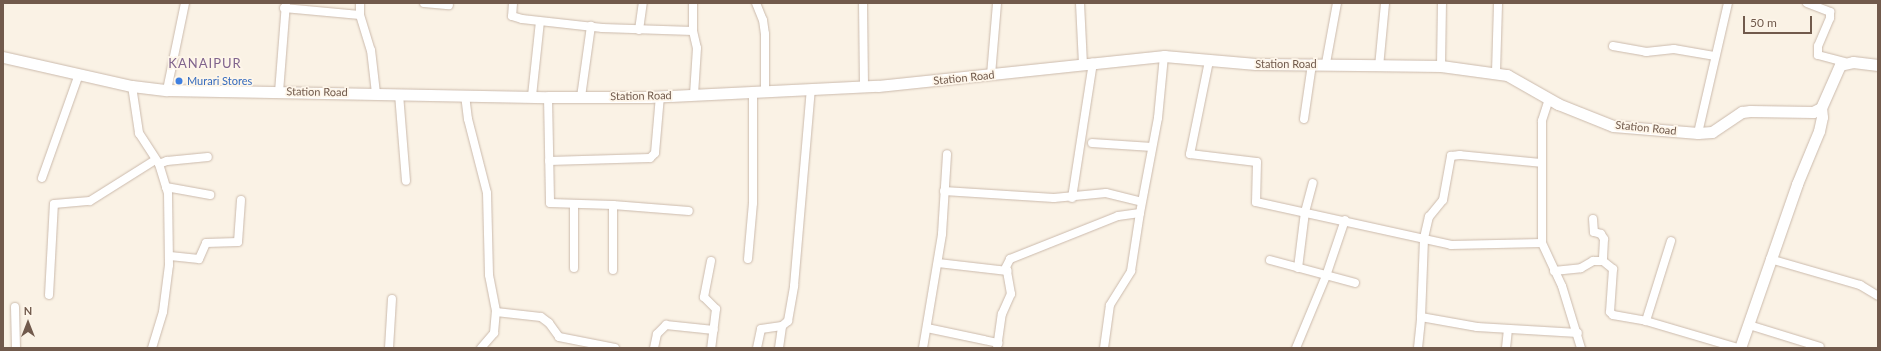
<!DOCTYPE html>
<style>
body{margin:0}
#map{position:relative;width:1881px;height:351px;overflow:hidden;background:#faf2e5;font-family:Lato,sans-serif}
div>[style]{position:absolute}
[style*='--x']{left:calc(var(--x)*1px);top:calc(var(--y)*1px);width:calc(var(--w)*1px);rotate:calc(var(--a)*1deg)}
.roads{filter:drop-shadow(0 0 1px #cbbaac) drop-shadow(0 0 1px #cbbaac)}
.street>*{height:8px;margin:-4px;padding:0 4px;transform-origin:4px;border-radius:4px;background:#fff}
.secondary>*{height:11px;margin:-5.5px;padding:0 5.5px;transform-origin:5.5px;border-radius:5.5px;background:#fff}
.dots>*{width:11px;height:11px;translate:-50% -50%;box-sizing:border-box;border:2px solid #fef6ea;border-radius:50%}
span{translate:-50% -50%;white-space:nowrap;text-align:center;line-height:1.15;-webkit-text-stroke:3.5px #fef6ea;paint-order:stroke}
.street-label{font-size:11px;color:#715a4c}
.shop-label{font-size:11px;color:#366cbe}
.left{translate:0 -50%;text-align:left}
.quarter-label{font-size:13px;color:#80648d;letter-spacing:1px}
.frame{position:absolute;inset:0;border:4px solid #715a4c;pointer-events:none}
.north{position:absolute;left:8px;top:303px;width:40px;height:40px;-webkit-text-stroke:3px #fef6ea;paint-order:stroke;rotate:0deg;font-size:11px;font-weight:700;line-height:16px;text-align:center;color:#715a4c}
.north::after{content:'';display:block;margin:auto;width:14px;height:18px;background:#715a4c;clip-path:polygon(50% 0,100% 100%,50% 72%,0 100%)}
.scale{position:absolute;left:1743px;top:16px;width:69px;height:18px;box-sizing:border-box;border:2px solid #715a4c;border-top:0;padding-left:5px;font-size:12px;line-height:14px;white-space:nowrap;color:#715a4c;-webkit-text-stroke:3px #fef6ea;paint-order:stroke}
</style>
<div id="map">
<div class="roads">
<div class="street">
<i style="--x:360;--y:3;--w:12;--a:90"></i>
<i style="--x:360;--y:15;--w:37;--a:73"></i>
<i style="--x:371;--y:50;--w:43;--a:83.4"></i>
<i style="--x:424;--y:3;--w:25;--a:5"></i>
<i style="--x:513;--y:3;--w:13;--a:94"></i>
<i style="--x:512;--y:16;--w:10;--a:17"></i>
<i style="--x:522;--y:19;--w:81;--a:6.4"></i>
<i style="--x:602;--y:28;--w:91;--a:1.9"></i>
<i style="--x:693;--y:3;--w:28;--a:90"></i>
<i style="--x:693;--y:31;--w:17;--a:77"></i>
<i style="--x:697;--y:48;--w:47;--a:93.7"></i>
<i style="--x:756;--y:3;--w:18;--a:68"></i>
<i style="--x:763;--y:20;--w:14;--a:82"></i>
<i style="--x:765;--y:34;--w:57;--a:90"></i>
<i style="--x:863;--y:3;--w:84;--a:89.3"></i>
<i style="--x:1080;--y:3;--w:61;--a:87.2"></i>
<i style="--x:1807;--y:3;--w:25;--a:21"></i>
<i style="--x:1830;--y:12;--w:6;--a:90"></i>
<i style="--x:1830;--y:18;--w:30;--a:113"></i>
<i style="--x:1818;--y:46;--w:9;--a:90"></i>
<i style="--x:1818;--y:55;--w:27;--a:15"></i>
<i style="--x:284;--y:8;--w:76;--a:5.3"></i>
<i style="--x:639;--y:30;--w:27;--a:-82"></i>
<i style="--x:1613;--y:46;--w:34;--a:10"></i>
<i style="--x:1646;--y:52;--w:28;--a:-6"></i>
<i style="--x:1674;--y:49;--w:42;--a:9.7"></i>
<i style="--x:1209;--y:61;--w:95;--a:101.5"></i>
<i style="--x:1190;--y:154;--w:67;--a:6.8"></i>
<i style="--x:1257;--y:162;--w:40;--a:91.4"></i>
<i style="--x:1256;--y:202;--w:200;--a:12.4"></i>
<i style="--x:1451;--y:245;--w:91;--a:-1.3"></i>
<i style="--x:1326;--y:63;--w:61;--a:-79.6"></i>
<i style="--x:1441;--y:66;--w:63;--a:-89.1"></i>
<i style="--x:1379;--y:67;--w:64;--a:-84.6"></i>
<i style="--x:1496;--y:72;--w:69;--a:-88.3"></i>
<i style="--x:991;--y:75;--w:72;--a:-85.2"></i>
<i style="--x:132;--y:86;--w:48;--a:81.5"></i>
<i style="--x:139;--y:133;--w:37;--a:57"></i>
<i style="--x:159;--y:164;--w:30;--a:73"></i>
<i style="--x:168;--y:193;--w:72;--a:89.2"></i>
<i style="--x:169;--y:265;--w:47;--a:97.3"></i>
<i style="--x:163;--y:312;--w:38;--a:107"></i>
<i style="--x:167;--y:90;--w:89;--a:-78.3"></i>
<i style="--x:279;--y:92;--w:89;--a:-85.5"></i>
<i style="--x:399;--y:94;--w:87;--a:85.4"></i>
<i style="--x:465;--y:95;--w:24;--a:83"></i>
<i style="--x:468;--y:119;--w:76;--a:75.6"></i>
<i style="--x:487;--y:193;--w:82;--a:88.6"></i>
<i style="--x:489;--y:275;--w:38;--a:79"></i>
<i style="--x:496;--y:312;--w:45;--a:6.3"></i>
<i style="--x:541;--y:317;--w:10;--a:37"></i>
<i style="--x:549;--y:323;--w:17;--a:54"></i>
<i style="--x:559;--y:337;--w:57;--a:11.1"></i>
<i style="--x:532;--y:96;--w:75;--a:-83.9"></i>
<i style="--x:548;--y:97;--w:106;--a:88.9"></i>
<i style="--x:550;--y:203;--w:63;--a:1.8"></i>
<i style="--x:613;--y:205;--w:65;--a:90"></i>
<i style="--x:581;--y:97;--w:72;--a:-82"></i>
<i style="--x:1549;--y:99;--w:23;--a:108"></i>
<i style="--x:1542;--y:121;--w:122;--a:90"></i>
<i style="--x:1542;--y:243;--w:47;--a:65.1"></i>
<i style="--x:1562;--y:286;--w:65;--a:73"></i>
<i style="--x:1304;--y:119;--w:56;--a:-81.7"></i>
<i style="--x:1698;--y:133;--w:133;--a:-77"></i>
<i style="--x:1092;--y:143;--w:60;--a:3.8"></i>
<i style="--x:549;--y:161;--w:101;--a:-1.7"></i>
<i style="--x:650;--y:158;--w:7;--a:-45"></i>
<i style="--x:655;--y:153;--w:57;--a:-85"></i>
<i style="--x:159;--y:164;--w:9;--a:-21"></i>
<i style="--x:167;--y:161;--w:41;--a:-5.6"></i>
<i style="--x:42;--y:178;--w:110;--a:-70.4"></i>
<i style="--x:166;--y:187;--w:45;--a:10.3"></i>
<i style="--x:944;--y:191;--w:110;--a:3.6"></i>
<i style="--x:1054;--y:198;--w:52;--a:-5.5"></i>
<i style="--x:1106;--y:193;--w:36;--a:14"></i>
<i style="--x:1072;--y:198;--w:137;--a:-81.2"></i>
<i style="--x:613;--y:205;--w:76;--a:4.5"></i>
<i style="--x:1593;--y:219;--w:13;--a:86"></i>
<i style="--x:1594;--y:232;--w:7;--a:16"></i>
<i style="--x:1601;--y:234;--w:6;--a:59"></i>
<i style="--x:1604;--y:239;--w:22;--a:93"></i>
<i style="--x:1671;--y:241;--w:84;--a:107.4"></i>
<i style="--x:1646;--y:321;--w:96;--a:16.4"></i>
<i style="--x:170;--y:256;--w:29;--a:6"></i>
<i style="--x:199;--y:259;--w:17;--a:-66"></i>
<i style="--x:206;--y:243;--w:32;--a:-2"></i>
<i style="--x:238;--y:242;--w:42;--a:-85.9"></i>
<i style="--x:748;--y:259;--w:56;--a:-84.9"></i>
<i style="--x:753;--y:203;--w:111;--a:-90"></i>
<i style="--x:1770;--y:259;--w:94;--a:16.1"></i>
<i style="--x:1860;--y:285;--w:21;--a:31"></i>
<i style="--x:1270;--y:260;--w:88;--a:15.1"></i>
<i style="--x:711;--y:261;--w:37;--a:101"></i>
<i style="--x:704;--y:297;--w:17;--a:45"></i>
<i style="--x:716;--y:309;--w:39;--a:97"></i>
<i style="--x:938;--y:263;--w:70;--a:6.5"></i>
<i style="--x:574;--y:268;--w:64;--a:-90"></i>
<i style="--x:1298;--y:268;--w:56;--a:-82.9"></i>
<i style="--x:1305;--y:212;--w:30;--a:-75"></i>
<i style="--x:1554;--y:271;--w:27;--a:-6"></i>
<i style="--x:1581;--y:268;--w:14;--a:-30"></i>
<i style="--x:1593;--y:261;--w:10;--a:0"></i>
<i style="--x:1603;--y:261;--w:13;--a:39"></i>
<i style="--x:1613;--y:269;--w:43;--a:94"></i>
<i style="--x:1610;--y:312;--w:4;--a:45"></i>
<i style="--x:1613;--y:315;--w:34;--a:10"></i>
<i style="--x:49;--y:295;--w:91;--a:-86.9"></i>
<i style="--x:54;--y:204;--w:36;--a:-5"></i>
<i style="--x:90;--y:201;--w:77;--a:-32.2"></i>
<i style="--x:15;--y:307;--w:41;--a:88.6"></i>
<i style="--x:1421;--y:317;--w:79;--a:-87.8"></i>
<i style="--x:1424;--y:238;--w:22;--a:-77"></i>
<i style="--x:1429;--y:217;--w:22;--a:-51"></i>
<i style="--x:1443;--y:200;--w:45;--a:-79.7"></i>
<i style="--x:1451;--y:156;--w:9;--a:-6"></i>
<i style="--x:1460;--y:155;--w:82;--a:5.6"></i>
<i style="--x:1749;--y:325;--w:74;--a:17.2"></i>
<i style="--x:927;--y:328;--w:73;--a:11.9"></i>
<i style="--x:389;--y:348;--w:49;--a:-86.5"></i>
<i style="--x:481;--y:348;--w:20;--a:-49"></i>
<i style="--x:494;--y:333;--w:21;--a:-85"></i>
<i style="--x:654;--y:348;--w:14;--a:-78"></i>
<i style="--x:657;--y:334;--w:13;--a:-45"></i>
<i style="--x:666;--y:325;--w:48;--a:5.9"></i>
<i style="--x:757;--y:348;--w:19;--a:-78"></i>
<i style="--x:761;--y:329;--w:21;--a:-8"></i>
<i style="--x:779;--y:348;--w:22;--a:-82"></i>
<i style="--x:782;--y:326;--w:8;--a:-40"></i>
<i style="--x:788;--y:321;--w:36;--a:-80"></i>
<i style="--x:794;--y:286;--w:198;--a:-85.1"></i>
<i style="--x:923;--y:348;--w:116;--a:-80.5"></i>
<i style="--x:942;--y:234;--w:80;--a:-86.4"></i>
<i style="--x:997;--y:348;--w:34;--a:-82"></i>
<i style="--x:1002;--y:314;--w:22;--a:-66"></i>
<i style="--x:1011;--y:294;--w:27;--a:-100"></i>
<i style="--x:1006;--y:267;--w:9;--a:-63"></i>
<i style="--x:1010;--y:259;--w:116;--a:-21.7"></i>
<i style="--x:1118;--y:216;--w:22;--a:-8"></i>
<i style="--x:1140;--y:213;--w:97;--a:-79.3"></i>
<i style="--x:1158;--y:118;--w:62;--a:-84.5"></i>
<i style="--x:1104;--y:348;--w:43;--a:-82.1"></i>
<i style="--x:1110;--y:305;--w:40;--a:-58"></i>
<i style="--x:1131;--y:271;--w:59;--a:-81.2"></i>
<i style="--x:1296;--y:348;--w:78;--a:-67.4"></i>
<i style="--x:1326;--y:276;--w:59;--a:-71.3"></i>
<i style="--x:1418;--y:348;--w:31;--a:-84"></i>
<i style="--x:1421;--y:317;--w:57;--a:10.1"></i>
<i style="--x:1477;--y:327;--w:101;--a:3.4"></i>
<i style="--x:1506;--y:348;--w:18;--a:-84"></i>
</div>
<div class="secondary">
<i style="--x:3;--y:57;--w:132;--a:12.7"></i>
<i style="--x:132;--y:86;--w:35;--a:7"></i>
<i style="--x:167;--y:90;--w:381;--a:1.1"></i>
<i style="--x:548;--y:97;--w:101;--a:0"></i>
<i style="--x:649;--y:97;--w:229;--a:-2.8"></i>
<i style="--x:878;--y:86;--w:288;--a:-6"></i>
<i style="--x:1164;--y:56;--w:92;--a:5"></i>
<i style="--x:1256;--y:64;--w:185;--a:0.6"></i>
<i style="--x:1441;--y:66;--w:67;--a:7.8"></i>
<i style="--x:1507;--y:75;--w:59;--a:29.6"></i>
<i style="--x:1558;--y:104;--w:59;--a:21.8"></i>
<i style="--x:1613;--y:126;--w:85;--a:4.7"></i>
<i style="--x:1698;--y:133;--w:14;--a:-4"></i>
<i style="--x:1712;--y:132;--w:36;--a:-34"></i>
<i style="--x:1742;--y:112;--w:8;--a:-7"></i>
<i style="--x:1750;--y:111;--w:63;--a:0.9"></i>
<i style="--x:1813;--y:112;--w:9;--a:-27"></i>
<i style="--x:1821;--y:108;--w:47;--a:-66.2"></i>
<i style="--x:1840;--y:65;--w:13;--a:-13"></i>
<i style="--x:1853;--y:62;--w:25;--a:7"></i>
<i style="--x:1740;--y:348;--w:174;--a:-70.8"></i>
<i style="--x:1797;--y:184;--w:57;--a:-67.5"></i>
<i style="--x:1819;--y:131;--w:14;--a:-78"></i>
<i style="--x:1822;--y:117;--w:9;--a:-96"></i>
</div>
</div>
<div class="dots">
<i style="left:179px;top:81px;background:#3f7fe0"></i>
</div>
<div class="street-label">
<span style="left:1286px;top:64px">Station Road</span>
<span style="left:964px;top:78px;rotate:-6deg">Station Road</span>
<span style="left:317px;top:92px;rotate:1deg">Station Road</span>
<span style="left:641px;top:96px;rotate:-1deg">Station Road</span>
<span style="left:1646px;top:128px;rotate:6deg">Station Road</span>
</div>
<div class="shop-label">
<span class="left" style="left:187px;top:81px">Murari Stores</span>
</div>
<div class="quarter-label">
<span style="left:205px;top:63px">KANAIPUR</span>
</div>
<div class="frame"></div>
<div class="north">N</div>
<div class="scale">50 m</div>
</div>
